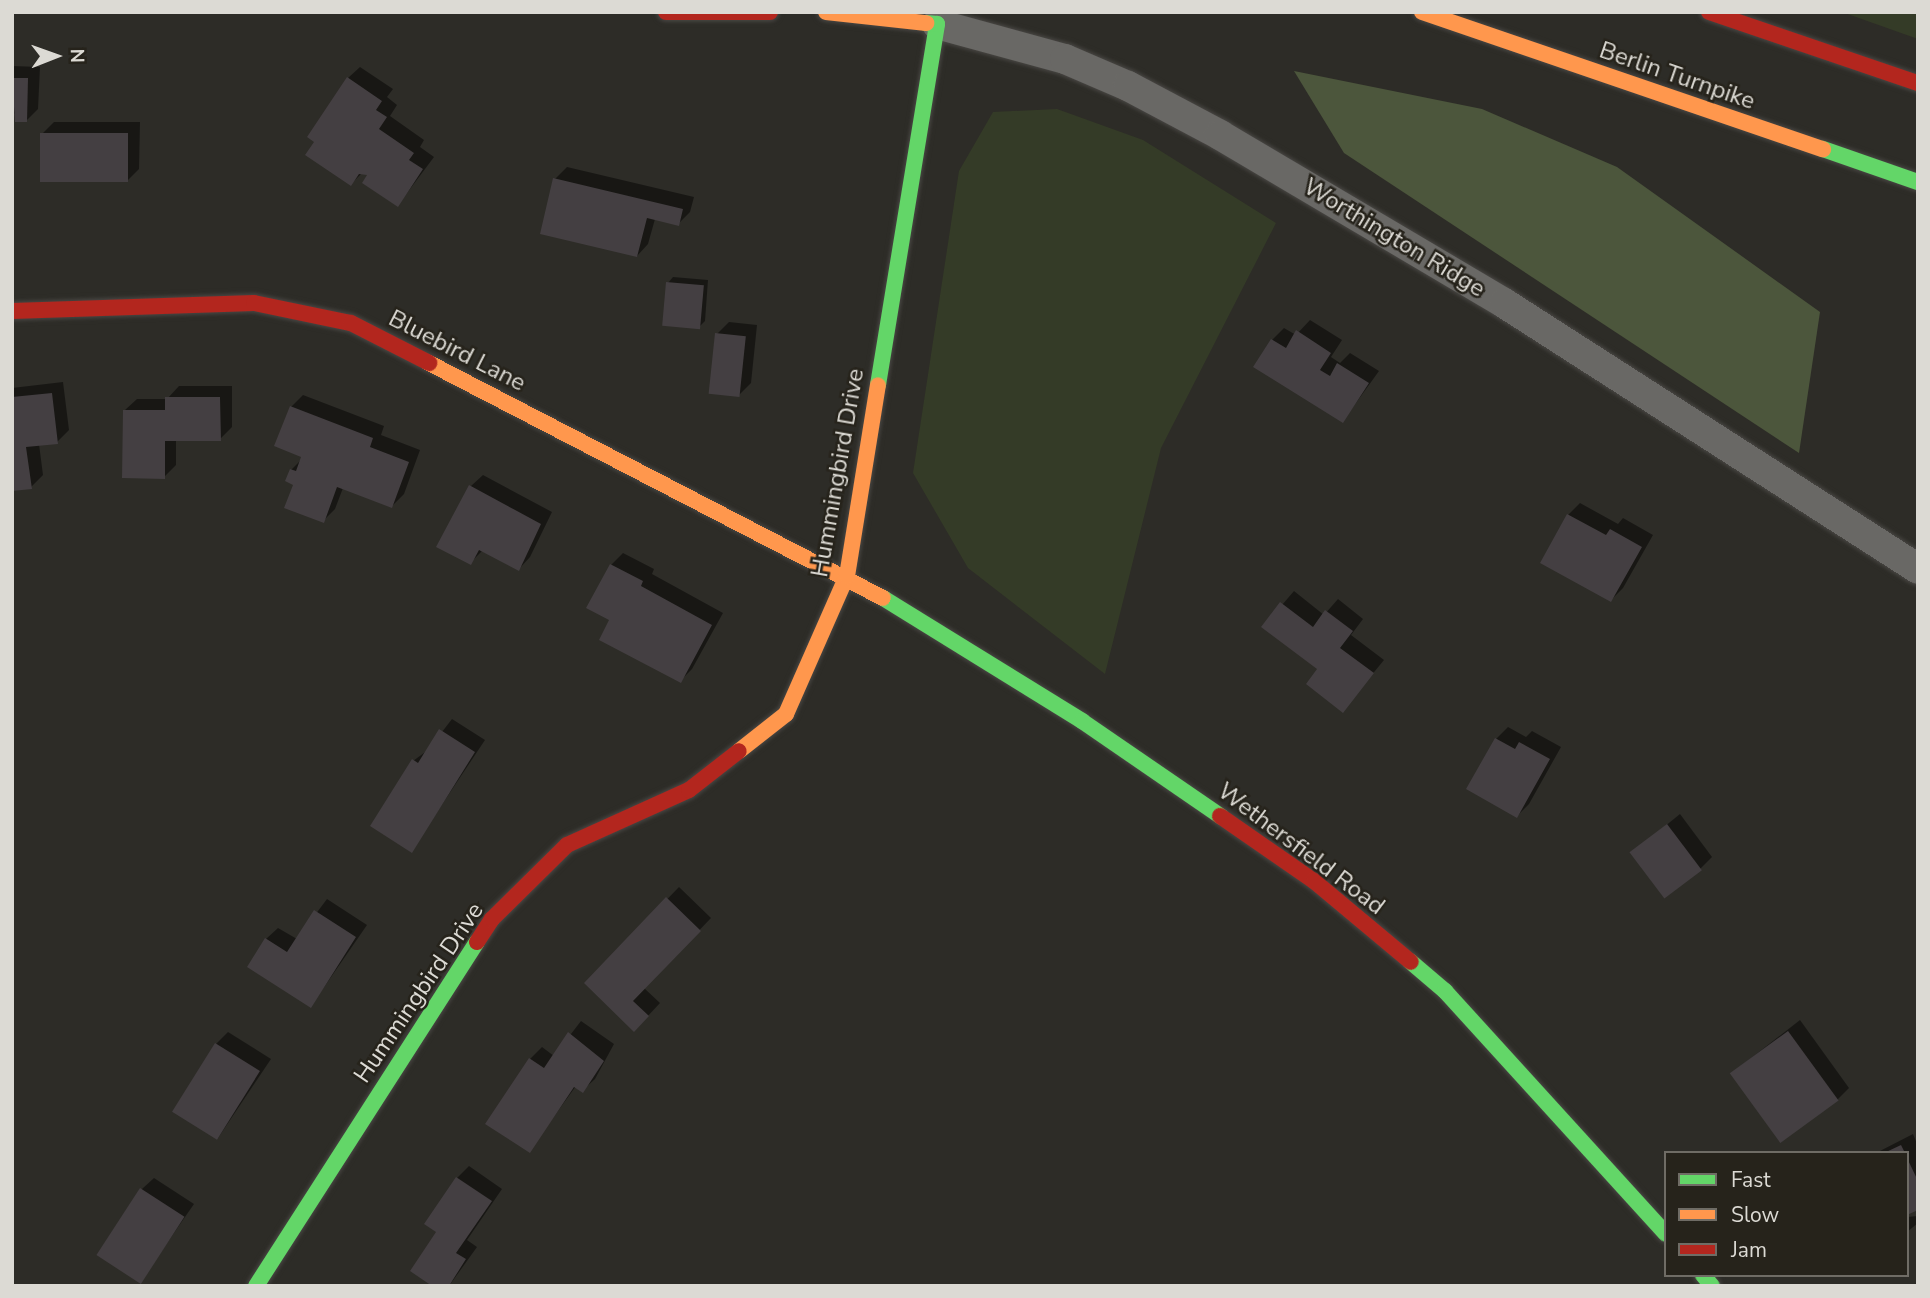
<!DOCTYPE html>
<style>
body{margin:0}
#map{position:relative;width:1930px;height:1298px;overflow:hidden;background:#2d2c27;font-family:"Nunito Sans",sans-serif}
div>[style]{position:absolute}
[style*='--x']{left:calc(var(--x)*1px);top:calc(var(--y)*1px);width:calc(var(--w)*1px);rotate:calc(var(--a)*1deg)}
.green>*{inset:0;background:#343b27}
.forest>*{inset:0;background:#4c563c}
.shadow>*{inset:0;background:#0007}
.building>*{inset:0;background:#443f42;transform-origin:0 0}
.roads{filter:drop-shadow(0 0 2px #494744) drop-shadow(0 0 2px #494744)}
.street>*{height:30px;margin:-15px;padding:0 15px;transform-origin:15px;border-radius:15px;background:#696865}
.fast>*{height:16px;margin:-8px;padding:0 8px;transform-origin:8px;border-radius:8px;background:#63d668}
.slow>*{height:16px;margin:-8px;padding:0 8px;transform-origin:8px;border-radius:8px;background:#ff974d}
.jam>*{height:16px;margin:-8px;padding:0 8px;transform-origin:8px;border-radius:8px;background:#b3261e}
span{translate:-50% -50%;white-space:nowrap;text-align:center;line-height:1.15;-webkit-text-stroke:5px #26231b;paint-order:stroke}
.street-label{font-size:24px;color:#dcdad4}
.frame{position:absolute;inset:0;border:14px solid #dcdad4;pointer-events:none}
.legend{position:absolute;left:1664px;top:1151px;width:245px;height:126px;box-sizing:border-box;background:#26231b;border:2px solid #6f6c65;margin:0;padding:9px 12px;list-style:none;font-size:21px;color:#dcdad4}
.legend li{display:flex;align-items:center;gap:14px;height:35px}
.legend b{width:35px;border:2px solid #6f6c65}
.north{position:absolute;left:21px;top:21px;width:70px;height:70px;-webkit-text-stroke:5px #26231b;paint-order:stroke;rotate:89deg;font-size:19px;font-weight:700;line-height:28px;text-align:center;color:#dcdad4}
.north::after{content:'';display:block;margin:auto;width:24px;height:32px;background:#dcdad4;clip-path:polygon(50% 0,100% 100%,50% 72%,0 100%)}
</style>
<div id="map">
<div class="green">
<i style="clip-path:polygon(1842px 12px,1918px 12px,1918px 39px)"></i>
<i style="clip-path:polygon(1057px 109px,1143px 140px,1276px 223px,1161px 448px,1105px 674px,968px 568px,913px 473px,959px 171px,993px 112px)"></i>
</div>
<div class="forest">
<i style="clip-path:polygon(1294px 71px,1482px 109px,1617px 167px,1820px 312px,1799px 453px,1344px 153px)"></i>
</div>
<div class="shadow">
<i style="clip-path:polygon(12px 66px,40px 67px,38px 109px,26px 121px,12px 112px)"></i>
<i style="clip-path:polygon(360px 67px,393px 89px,387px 97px,397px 105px,390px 116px,424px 140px,420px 147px,434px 157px,398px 205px,370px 174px,362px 173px,351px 184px,348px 78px)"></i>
<i style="clip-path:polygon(54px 122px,140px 122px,139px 169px,127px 181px,42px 134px)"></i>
<i style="clip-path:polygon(567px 167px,694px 197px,690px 212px,678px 224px,655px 219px,648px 244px,637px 256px,555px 179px)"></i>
<i style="clip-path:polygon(673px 277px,708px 280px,705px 321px,699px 327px,668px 283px)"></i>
<i style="clip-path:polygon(1310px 320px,1342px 340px,1331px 357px,1340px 363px,1350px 353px,1379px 371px,1343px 421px,1272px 340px,1284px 328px,1296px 335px)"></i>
<i style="clip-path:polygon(729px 322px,757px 325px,751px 383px,739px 395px,717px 334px)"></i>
<i style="clip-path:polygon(63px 382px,69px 430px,57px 442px,39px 444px,43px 475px,31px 487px,12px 489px,12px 388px)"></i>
<i style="clip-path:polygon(179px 386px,232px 386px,232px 427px,220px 439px,176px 439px,176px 465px,164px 477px,125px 410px,137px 399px,167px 399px)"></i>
<i style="clip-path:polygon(303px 395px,384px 426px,381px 435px,420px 450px,404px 494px,392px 506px,343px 488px,335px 509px,323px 521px,295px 484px,291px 470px,302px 459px,291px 407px)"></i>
<i style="clip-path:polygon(483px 475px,552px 512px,530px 557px,519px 569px,482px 551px,470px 563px,471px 486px)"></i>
<i style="clip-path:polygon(1580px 503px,1618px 524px,1623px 518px,1653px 535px,1623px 588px,1611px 600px,1568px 515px)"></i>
<i style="clip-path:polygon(623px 553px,654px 569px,652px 574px,723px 613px,692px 669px,680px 681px,611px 620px,589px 607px,611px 565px)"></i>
<i style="clip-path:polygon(1294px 591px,1324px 615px,1338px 599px,1363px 619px,1351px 635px,1384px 660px,1343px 710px,1320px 669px,1264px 626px)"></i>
<i style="clip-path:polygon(452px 719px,485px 740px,411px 851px,413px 761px,428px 750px)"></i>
<i style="clip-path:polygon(1508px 727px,1526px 737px,1532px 731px,1561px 747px,1529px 804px,1517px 816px,1496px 739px)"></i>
<i style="clip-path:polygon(1680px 814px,1712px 857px,1700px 869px,1632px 853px)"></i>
<i style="clip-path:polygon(679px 887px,711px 918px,644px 988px,660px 1003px,646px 1018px,586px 983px)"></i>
<i style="clip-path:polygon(327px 899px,367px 925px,311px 1006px,266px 939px,278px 928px,297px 939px)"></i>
<i style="clip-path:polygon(1800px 1020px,1849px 1088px,1837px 1100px,1732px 1073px)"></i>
<i style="clip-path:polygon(581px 1021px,614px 1044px,595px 1079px,583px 1090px,576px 1086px,529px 1151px,530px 1059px,542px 1047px,554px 1056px)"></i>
<i style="clip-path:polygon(228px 1032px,271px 1059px,218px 1138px,216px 1044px)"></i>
<i style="clip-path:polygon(1913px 1134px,1918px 1146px,1918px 1208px,1907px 1213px,1907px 1153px,1876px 1153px)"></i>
<i style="clip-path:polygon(469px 1166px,502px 1189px,467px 1240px,477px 1247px,449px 1286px,438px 1231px,457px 1178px)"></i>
<i style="clip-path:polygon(154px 1178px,194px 1204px,140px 1282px,142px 1189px)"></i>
<i style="clip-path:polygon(1918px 1216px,1918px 1223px,1907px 1232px,1907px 1217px)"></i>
</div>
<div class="building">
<i style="clip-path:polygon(347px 77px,382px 101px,376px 110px,387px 117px,379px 129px,414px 153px,409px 160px,423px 169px,398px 207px,362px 183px,367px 175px,359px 174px,351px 186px,305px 155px,314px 142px,307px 137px)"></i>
<i style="clip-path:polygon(12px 78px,28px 78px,27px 122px,15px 122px)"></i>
<i style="left:40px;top:133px;width:88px;height:49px"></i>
<i style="clip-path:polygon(553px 178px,683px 209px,679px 226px,647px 218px,637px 257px,540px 234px)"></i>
<i style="left:666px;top:282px;width:38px;height:44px;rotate:5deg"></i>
<i style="clip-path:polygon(1296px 330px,1331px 353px,1320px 370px,1330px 376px,1337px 363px,1369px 383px,1343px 423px,1253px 367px,1271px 339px,1286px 348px)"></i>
<i style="left:715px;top:333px;width:31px;height:61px;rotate:6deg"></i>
<i style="clip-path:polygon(52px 393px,58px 444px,26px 447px,32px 489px,12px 491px,12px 397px)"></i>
<i style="clip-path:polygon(165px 397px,220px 397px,221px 441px,165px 441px,165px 479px,122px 478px,123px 410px,165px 410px)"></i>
<i style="clip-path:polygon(290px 406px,373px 438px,370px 447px,409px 462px,392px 508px,337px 487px,324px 523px,284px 508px,293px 485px,285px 481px,290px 469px,296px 471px,301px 457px,274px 446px)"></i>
<i style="clip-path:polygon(469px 485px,541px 524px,519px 571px,479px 550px,471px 565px,436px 547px)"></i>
<i style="clip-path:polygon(1567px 514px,1606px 535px,1610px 529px,1642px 547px,1611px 602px,1540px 563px)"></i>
<i style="clip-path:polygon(610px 564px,643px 581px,641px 586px,712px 625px,681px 683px,599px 640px,609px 620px,586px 608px)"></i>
<i style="clip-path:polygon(1280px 602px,1313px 627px,1325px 610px,1353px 631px,1340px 648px,1374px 673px,1343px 713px,1306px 684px,1317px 669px,1261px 627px)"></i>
<i style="clip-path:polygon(439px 729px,475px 752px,412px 853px,370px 826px,412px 759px,418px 763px)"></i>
<i style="clip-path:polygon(1495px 738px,1515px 749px,1519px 742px,1550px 759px,1517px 818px,1466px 789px)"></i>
<i style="left:1667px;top:824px;width:58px;height:47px;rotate:53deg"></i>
<i style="clip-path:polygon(666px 897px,701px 931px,633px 1001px,649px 1016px,634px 1032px,584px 983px)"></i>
<i style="clip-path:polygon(314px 910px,356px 937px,311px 1008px,247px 967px,265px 938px,287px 952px)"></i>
<i style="left:1788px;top:1031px;width:86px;height:72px;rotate:54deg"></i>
<i style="clip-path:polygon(568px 1032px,604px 1061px,583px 1093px,574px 1087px,530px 1153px,485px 1124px,529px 1058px,544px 1068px)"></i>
<i style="left:215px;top:1043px;width:53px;height:81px;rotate:32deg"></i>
<i style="clip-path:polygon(1901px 1145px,1905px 1153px,1884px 1153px)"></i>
<i style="clip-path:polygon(1907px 1158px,1918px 1181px,1918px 1210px,1907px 1215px)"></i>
<i style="clip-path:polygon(456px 1177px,492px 1201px,456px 1253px,466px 1259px,449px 1286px,432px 1286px,410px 1271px,436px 1232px,424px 1224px)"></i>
<i style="left:140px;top:1188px;width:53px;height:80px;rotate:33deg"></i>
</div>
<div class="roads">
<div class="street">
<i style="--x:937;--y:24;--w:133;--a:15.3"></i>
<i style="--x:1065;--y:59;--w:69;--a:23.2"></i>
<i style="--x:1128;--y:86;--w:104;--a:28"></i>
<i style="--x:1220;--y:135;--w:330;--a:30.6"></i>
<i style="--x:1504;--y:303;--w:492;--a:32.7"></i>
</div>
<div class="fast">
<i style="--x:1823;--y:149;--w:101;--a:19.2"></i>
<i style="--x:878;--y:385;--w:366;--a:-80.7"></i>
<i style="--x:937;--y:24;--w:11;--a:-175"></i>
<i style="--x:883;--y:598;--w:234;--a:31.7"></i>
<i style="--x:1082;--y:721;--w:168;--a:34.5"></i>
<i style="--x:1411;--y:962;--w:45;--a:40.5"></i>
<i style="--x:1445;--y:991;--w:328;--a:47.7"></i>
<i style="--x:1703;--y:1275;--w:14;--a:51"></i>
<i style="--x:256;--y:1286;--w:409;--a:-57.3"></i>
</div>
<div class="slow">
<i style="--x:826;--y:12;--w:101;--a:6.3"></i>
<i style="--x:1422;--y:12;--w:424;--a:18.9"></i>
<i style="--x:429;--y:363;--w:511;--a:27.37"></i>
<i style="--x:739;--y:751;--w:60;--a:-38.2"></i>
<i style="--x:786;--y:714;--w:151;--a:-66.2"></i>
<i style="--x:847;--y:576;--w:193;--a:-80.8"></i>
</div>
<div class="jam">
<i style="--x:666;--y:12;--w:104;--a:0"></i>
<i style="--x:1709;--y:12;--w:221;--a:18.8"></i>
<i style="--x:12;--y:311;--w:242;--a:-1.9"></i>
<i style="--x:254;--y:303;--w:99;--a:11.7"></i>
<i style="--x:351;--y:323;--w:88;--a:27.1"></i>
<i style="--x:1220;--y:816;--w:114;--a:34.7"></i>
<i style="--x:1314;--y:881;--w:126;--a:39.9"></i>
<i style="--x:477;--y:942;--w:27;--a:-57"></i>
<i style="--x:492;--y:919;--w:105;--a:-44.6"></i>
<i style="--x:567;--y:845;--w:134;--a:-24.3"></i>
<i style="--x:689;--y:790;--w:63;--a:-38"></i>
</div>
</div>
<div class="street-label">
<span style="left:1677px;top:76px;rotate:19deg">Berlin Turnpike</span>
<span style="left:1394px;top:238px;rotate:31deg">Worthington Ridge</span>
<span style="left:457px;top:351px;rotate:27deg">Bluebird Lane</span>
<span style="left:838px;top:473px;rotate:-80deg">Hummingbird Drive</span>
<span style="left:1301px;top:849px;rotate:37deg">Wethersfield Road</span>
<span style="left:419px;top:993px;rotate:-56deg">Hummingbird Drive</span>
</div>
<div class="frame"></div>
<ul class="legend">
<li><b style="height:9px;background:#63d668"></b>Fast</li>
<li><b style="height:9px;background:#ff974d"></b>Slow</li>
<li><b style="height:9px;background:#b3261e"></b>Jam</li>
</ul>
<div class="north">N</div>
</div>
